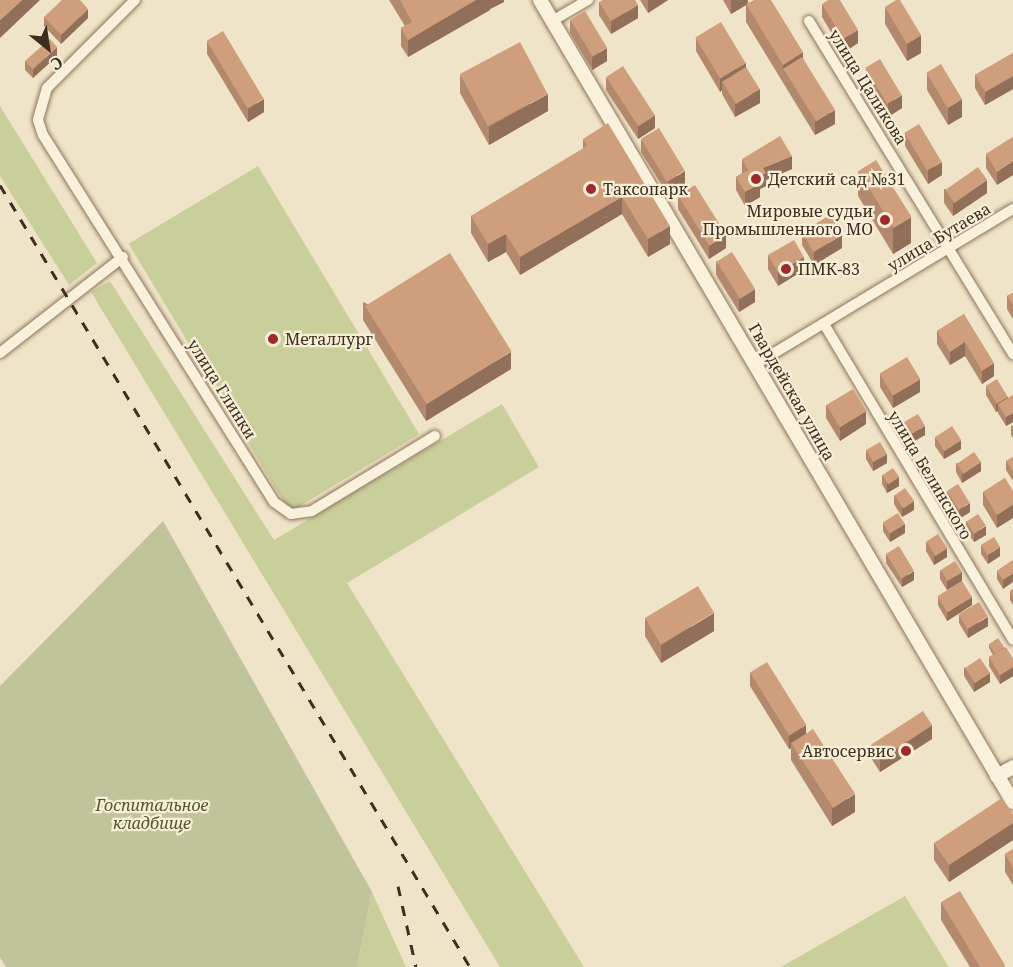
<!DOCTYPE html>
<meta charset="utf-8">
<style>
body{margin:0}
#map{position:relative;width:1013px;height:967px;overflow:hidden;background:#f0e4c8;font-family:"Noto Serif",serif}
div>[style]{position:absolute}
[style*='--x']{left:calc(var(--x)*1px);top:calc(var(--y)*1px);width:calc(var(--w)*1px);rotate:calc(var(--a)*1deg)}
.green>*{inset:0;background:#c9cf9b;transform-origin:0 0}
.cemetery>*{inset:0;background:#bfc49a}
.roads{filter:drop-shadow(0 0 2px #8d765c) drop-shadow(0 0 2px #8d765c)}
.minor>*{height:10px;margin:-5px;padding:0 5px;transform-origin:5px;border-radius:5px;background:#faf1dc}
.tertiary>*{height:14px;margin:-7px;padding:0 7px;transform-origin:7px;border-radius:7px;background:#faf1dc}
.rail>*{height:3px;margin-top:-1.5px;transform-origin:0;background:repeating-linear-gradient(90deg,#3d2e20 0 10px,transparent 0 20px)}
.wall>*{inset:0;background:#b2896c}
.shaded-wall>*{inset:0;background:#916f58}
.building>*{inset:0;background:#cf9f7d;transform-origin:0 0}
.dots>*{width:16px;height:16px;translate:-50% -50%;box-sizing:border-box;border:3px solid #f7eed8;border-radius:50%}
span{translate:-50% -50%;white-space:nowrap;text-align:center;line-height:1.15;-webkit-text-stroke:4.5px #f7eed8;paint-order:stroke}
.street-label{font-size:16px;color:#3d2e20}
.poi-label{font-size:16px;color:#3d2e20}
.left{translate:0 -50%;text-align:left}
.right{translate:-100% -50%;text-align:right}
.park-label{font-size:16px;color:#4d5a26;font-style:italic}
.north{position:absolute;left:18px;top:18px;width:60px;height:60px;-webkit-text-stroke:4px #f7eed8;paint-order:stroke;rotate:150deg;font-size:16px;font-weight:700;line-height:24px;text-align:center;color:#3d2e20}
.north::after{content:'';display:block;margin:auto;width:21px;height:27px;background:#3d2e20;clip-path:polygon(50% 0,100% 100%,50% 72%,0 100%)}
</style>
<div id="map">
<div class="green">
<i style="clip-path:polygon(0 106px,97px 263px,69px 285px,0 176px)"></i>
<i style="left:258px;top:166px;width:313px;height:151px;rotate:59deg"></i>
<i style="clip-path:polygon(110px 281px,274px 540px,502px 404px,539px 467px,347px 583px,584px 967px,500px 967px,91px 292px)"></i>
<i style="clip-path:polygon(372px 892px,406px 967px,357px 967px)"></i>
<i style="clip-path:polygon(905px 896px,949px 967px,781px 967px)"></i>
</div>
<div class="cemetery">
<i style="clip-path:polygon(163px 521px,372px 892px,357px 967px,6px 967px,0 958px,0 686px)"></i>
</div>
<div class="roads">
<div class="minor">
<i style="--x:135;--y:0;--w:124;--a:135"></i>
<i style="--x:47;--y:88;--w:33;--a:106"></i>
<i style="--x:38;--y:120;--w:16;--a:72"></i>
<i style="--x:43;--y:135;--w:434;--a:57.8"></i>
<i style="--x:274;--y:502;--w:21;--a:35"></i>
<i style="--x:291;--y:514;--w:21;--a:-8"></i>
<i style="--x:312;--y:511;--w:144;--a:-31.4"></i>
<i style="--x:552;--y:21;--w:42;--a:-30.3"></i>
<i style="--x:809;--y:21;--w:391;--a:58.5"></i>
<i style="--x:824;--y:324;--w:368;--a:59.1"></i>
<i style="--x:0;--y:353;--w:156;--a:-38"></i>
<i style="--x:756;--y:364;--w:300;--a:-31.1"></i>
</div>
<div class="tertiary">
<i style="--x:540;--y:0;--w:931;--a:59.47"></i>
<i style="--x:997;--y:776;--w:18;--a:-29"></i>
</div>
</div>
<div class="rail">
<i style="--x:0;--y:185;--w:912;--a:58.99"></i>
<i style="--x:398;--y:886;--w:83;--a:77.5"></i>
</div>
<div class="wall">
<i style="clip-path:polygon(389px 0,504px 0,504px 2px,490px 9px,490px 8px,490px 10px,408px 57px,401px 46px,401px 28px,405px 26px)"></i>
<i style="clip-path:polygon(640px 0,668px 0,648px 13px)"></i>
<i style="clip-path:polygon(723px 0,748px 0,748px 3px,803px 58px,835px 124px,815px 135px,746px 22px,746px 5px,731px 14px)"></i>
<i style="clip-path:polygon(599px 2px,638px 18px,611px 34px,599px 15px)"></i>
<i style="clip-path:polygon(822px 4px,858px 43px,843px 53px,822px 17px)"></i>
<i style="clip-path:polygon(885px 7px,921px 53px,907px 61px,885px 24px)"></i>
<i style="clip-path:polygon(44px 17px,88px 18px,61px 44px,44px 26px)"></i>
<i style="clip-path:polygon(570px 20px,607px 61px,592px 70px,570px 33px)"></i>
<i style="clip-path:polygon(696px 38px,746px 67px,760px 103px,735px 117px,722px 94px,722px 90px,720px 92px,696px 51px)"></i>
<i style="clip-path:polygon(207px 41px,264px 112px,248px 122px,207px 54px)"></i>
<i style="clip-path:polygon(1013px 53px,1013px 89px,985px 105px,975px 88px,975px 75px)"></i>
<i style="clip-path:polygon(57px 56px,33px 78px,25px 70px,25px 61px)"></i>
<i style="clip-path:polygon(866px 68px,902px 108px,888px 117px,866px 81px)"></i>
<i style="clip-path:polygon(927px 73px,962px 117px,948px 125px,927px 90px)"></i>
<i style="clip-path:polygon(460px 75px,548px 111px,489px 145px,460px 93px)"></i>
<i style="clip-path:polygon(606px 77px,655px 128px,638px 139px,606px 90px)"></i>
<i style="clip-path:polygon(905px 133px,942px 175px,928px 184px,905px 146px)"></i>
<i style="clip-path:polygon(1013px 137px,997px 185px,986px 168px,986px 154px)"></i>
<i style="clip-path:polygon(583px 139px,670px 244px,648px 257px,622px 214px,520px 275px,506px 252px,488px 262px,471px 233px,471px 216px,583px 149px)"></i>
<i style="clip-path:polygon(641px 139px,685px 184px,668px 195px,641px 152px)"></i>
<i style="clip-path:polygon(742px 159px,792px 169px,766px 180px,766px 186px,760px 189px,760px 197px,745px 206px,736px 190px,736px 177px,742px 173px)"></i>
<i style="clip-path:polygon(858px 171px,911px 243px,893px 254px,858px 196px)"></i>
<i style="clip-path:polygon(944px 189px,987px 193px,953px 216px,944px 203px)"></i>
<i style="clip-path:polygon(678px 196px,726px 248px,709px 259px,678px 209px)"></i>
<i style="clip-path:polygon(802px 232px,842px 248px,814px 265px,802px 245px)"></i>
<i style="clip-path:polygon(768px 255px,804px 270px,778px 286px,768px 269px)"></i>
<i style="clip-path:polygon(716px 261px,755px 302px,739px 312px,716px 275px)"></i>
<i style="clip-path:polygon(1013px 293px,1013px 319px,1007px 309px,1007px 296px)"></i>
<i style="clip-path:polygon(363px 302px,511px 369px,426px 421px,363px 320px)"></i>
<i style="clip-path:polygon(964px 314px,994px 376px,982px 384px,965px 356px,950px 365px,937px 344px,937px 331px)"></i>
<i style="clip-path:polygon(880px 374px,920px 392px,893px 408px,880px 387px)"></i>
<i style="clip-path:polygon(986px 386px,1008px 398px,1013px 395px,1013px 422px,1006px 426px,998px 413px,998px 411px,996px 412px,986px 395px)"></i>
<i style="clip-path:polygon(826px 405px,866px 424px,840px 441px,826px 418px)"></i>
<i style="clip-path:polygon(904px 422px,925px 435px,911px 443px,904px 431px)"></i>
<i style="clip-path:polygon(1013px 425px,1013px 438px,1011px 435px,1011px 426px)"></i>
<i style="clip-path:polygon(935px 437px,961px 449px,944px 459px,935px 446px)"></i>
<i style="clip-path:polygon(866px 450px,887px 463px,873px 471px,866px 459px)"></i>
<i style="clip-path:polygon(1013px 457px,1013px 481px,1006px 470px,1006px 461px)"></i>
<i style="clip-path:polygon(956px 463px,981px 471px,962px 483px,956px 472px)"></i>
<i style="clip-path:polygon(882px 475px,899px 486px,887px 493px,882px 484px)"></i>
<i style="clip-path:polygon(1005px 478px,997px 528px,983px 505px,983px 492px)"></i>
<i style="clip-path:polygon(947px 491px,970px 512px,959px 519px,947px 500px)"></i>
<i style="clip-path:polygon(894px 495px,914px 510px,902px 517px,894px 504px)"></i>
<i style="clip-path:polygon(966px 521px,986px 535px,974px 542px,966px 530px)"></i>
<i style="clip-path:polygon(883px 523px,905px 533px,890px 542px,883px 531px)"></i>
<i style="clip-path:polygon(926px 542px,947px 557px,934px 565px,926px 551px)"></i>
<i style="clip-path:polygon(981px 545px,1000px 556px,988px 564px,981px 554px)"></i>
<i style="clip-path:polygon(886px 554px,914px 580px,902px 587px,886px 563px)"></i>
<i style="clip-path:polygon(1013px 560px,1003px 589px,997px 579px,997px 571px)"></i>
<i style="clip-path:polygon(940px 570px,962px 581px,947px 590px,940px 579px)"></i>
<i style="clip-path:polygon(1013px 589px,1013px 605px,1010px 600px,1010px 591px)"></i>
<i style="clip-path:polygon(938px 597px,972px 605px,947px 621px,938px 605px)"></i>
<i style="clip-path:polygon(959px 615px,988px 626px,968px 638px,959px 623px)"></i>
<i style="clip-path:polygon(645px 618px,714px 631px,661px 663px,645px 636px)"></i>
<i style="clip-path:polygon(989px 644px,1004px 647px,1013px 659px,1013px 676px,1000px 684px,989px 666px,989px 657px,993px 655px,989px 648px)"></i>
<i style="clip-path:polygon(964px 667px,990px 682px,974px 692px,964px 676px)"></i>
<i style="clip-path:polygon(750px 672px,806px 733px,855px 812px,832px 826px,791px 760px,791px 748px,789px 749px,750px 686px)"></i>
<i style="clip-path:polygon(932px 739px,880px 772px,871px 758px,871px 745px)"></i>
<i style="clip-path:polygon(1013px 814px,1013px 840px,949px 882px,934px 860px,934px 843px)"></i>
<i style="clip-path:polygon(1013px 849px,1013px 885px,1005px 872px,1005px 854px)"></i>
<i style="clip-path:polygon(941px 902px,1005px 967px,970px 967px,941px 920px)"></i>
</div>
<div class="shaded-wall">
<i style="clip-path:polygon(22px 0,40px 0,0 38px,0 20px)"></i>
<i style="clip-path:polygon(476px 0,490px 0,490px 10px,408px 57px,408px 40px)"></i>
<i style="clip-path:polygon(490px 0,504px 0,504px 2px,490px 9px)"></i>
<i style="clip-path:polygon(648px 0,668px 0,648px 13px)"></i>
<i style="clip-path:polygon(731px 0,748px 0,748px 4px,731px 14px)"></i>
<i style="clip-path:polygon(638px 5px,638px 18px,611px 34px,611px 21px)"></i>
<i style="clip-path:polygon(88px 9px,88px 18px,61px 44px,61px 35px)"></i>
<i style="clip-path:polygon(858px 30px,858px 43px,843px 53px,843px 39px)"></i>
<i style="clip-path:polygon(921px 35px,921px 53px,907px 61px,907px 44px)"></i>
<i style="clip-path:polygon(57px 47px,57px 56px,33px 78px,33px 70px)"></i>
<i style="clip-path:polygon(607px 48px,607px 61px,592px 70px,592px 57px)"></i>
<i style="clip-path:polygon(803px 52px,803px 70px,783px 69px,783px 82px,783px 65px)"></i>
<i style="clip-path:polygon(746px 63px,746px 76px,722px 81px,722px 90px,720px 92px,720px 78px)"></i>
<i style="clip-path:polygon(1013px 76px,1013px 89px,985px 105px,985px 92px)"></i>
<i style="clip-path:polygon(760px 89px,760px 103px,735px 117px,735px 104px)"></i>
<i style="clip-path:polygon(548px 94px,548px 111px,489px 145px,489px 127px)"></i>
<i style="clip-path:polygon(902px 95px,902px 108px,888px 117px,888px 104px)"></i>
<i style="clip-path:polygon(264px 99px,264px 112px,248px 122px,248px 109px)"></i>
<i style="clip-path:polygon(962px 99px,962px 117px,948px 125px,948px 108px)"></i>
<i style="clip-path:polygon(835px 110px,835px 124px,815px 135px,815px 122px)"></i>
<i style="clip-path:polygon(655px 115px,655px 128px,638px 139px,638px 126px)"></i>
<i style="clip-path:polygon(792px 156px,792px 169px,766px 180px,766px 186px,760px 189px,760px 197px,745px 206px,745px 192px,763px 168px)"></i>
<i style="clip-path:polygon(1013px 161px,1013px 175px,997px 185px,997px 172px)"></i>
<i style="clip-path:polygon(942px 162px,942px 175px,928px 184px,928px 170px)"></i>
<i style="clip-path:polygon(685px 171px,685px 184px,668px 195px,668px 182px)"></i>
<i style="clip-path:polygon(987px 180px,987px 193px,953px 216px,953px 203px)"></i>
<i style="clip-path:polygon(622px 197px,622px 214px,520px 275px,520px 257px)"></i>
<i style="clip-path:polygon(911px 217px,911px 243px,893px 254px,893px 228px)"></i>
<i style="clip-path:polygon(670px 226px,670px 244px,648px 257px,648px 239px)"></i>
<i style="clip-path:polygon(506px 234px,506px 252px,488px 262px,488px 244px)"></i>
<i style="clip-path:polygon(726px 235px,726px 248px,709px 259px,709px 246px)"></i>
<i style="clip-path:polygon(842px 235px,842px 248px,814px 265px,814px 252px)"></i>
<i style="clip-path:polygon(804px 257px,804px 270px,778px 286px,778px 272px)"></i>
<i style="clip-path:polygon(755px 289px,755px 302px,739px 312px,739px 299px)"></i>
<i style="clip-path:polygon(965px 342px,965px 356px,950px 365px,950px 352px)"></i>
<i style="clip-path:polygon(511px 352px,511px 369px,426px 421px,426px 403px)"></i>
<i style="clip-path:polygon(994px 363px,994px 376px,982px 384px,982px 371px)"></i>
<i style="clip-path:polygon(920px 379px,920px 392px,893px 408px,893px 395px)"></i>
<i style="clip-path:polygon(1008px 397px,1008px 405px,998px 404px,998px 411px,996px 412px,996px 404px)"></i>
<i style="clip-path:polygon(866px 411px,866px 424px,840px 441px,840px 427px)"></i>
<i style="clip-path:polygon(1013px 413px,1013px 422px,1006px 426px,1006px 417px)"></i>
<i style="clip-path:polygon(925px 426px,925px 435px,911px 443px,911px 434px)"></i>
<i style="clip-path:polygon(961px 440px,961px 449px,944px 459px,944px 450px)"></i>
<i style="clip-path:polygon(887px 454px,887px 463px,873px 471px,873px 462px)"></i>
<i style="clip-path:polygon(981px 462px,981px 471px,962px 483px,962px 474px)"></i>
<i style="clip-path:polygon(899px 477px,899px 486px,887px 493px,887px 484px)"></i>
<i style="clip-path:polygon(914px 501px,914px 510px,902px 517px,902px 508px)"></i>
<i style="clip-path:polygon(970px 503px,970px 512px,959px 519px,959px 510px)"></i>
<i style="clip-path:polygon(1013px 504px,1013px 518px,997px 528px,997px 515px)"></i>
<i style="clip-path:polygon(905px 524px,905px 533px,890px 542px,890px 533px)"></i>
<i style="clip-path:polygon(986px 526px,986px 535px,974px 542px,974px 534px)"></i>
<i style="clip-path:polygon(1000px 547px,1000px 556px,988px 564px,988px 555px)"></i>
<i style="clip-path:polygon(947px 548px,947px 557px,934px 565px,934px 556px)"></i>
<i style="clip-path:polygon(914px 571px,914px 580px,902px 587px,902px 579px)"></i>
<i style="clip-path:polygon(962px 572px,962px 581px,947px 590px,947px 581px)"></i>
<i style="clip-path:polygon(1013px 573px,1013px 582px,1003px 589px,1003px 580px)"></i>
<i style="clip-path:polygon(972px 597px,972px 605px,947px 621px,947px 612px)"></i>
<i style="clip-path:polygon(714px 613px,714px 631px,661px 663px,661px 645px)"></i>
<i style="clip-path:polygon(988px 617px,988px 626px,968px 638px,968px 629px)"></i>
<i style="clip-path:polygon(1013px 667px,1013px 676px,1000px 684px,1000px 675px)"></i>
<i style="clip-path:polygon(990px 673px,990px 682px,974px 692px,974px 683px)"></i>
<i style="clip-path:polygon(806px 725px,806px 739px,791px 743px,791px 748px,789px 749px,789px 736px)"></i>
<i style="clip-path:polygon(932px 725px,932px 739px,880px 772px,880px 759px)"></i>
<i style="clip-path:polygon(855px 794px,855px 812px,832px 826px,832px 809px)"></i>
<i style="clip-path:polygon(1013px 823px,1013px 840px,949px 882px,949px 865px)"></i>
</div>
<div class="building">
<i style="clip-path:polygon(0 0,22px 0,0 20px)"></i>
<i style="clip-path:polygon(62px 0,80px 0,88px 9px,61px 35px,44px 17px)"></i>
<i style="clip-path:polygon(400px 0,476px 0,408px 40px,401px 28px,412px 22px)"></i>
<i style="clip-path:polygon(603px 0,635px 0,638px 5px,611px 21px,599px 2px)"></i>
<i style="clip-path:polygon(754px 0,771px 0,803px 52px,783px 65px,746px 4px)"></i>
<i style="clip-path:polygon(828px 0,840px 0,858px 30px,843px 39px,822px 4px)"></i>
<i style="clip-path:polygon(896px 0,900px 0,921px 35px,907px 44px,885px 7px)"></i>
<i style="left:585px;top:11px;width:43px;height:17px;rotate:59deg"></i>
<i style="left:721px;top:22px;width:48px;height:30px;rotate:59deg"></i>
<i style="left:223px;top:31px;width:79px;height:19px;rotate:59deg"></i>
<i style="left:50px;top:39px;width:11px;height:33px;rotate:49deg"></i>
<i style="left:520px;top:42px;width:59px;height:68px;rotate:62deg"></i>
<i style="clip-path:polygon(1013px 53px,1013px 76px,985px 92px,975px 75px)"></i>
<i style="left:802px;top:57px;width:62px;height:22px;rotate:58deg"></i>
<i style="left:880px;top:59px;width:42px;height:17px;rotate:59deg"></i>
<i style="left:941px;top:64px;width:41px;height:17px;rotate:59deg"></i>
<i style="left:623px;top:66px;width:59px;height:20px;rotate:57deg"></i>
<i style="left:746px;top:67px;width:26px;height:28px;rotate:58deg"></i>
<i style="clip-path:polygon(608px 123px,670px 226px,648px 239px,622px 197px,520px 257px,506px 234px,488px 244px,471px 216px,587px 146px,583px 139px)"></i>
<i style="left:919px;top:124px;width:44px;height:17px;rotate:59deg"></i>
<i style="left:659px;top:128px;width:50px;height:21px;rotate:59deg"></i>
<i style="clip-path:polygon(780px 136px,792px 156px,763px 168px,766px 173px,756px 178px,760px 184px,745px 192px,736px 177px,748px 170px,742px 159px)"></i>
<i style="clip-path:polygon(1013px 137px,1013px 161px,997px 172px,986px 154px)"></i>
<i style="left:876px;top:160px;width:67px;height:21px;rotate:58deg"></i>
<i style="left:978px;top:167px;width:16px;height:40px;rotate:55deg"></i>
<i style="left:695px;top:185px;width:59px;height:20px;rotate:58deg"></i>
<i style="left:830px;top:215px;width:23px;height:33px;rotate:59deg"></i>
<i style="left:794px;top:240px;width:20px;height:30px;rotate:60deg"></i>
<i style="left:732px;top:252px;width:44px;height:18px;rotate:58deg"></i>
<i style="left:450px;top:253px;width:116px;height:100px;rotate:58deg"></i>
<i style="clip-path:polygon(1013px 293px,1013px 305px,1007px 296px)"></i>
<i style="clip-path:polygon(964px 314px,994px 363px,982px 371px,965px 342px,950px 352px,937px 331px)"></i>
<i style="left:907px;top:357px;width:26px;height:32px;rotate:59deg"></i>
<i style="left:997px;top:379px;width:21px;height:13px;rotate:59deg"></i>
<i style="left:853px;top:389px;width:26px;height:31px;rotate:59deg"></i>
<i style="clip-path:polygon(1013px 395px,1013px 413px,1006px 417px,998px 404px)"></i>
<i style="left:918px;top:414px;width:14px;height:16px;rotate:60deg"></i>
<i style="left:952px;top:426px;width:17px;height:20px;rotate:57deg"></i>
<i style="left:880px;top:442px;width:14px;height:16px;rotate:60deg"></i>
<i style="left:974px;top:452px;width:12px;height:21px;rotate:55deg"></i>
<i style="clip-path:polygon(1013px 457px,1013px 472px,1006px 461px)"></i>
<i style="left:893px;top:468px;width:11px;height:13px;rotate:56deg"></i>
<i style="clip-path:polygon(1005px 478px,1013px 491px,1013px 504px,997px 515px,983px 492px)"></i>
<i style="left:958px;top:484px;width:22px;height:13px;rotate:58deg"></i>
<i style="left:905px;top:488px;width:16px;height:13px;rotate:55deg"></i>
<i style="left:898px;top:513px;width:13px;height:18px;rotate:58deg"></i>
<i style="left:978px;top:514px;width:14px;height:14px;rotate:56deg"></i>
<i style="left:938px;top:534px;width:17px;height:14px;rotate:57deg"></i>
<i style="left:994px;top:537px;width:12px;height:15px;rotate:59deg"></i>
<i style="left:899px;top:546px;width:29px;height:15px;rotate:59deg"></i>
<i style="clip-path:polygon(1013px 560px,1013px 573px,1003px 580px,997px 571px)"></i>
<i style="left:955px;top:561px;width:13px;height:17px;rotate:58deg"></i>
<i style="left:962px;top:581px;width:19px;height:29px;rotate:58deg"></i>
<i style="left:698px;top:586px;width:31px;height:62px;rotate:59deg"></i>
<i style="clip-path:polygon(1013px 589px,1013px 596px,1010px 591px)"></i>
<i style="left:979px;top:602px;width:17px;height:24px;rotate:59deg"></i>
<i style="left:998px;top:638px;width:11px;height:11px;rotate:56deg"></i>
<i style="clip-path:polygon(1006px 647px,1013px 659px,1013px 667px,1000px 675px,989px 657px)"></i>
<i style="left:980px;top:658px;width:18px;height:18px;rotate:56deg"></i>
<i style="left:767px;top:662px;width:74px;height:20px;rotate:58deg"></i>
<i style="left:923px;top:711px;width:17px;height:62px;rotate:57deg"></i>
<i style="left:813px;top:729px;width:77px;height:26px;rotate:57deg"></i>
<i style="clip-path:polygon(1002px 798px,1013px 814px,1013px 823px,949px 865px,934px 843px)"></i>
<i style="clip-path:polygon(1013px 849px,1013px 868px,1005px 854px)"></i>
<i style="clip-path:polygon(960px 891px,1005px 965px,1002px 967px,980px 967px,941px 902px)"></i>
</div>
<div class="dots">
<i style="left:756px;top:179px;background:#9e2a2b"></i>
<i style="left:591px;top:189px;background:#9e2a2b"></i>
<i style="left:885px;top:220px;background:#9e2a2b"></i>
<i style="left:786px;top:269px;background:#9e2a2b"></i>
<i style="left:273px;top:339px;background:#9e2a2b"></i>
<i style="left:906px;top:751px;background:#9e2a2b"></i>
</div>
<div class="street-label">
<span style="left:868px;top:87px;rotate:58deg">улица Цаликова</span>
<span style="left:939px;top:237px;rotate:-31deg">улица Бутаева</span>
<span style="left:222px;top:389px;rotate:58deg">улица Глинки</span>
<span style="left:792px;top:392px;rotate:60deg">Гвардейская улица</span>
<span style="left:930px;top:475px;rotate:59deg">улица Белинского</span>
</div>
<div class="poi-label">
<span class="left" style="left:768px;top:179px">Детский сад №31</span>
<span class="left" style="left:603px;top:189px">Таксопарк</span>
<span class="right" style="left:873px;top:220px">Мировые судьи<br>Промышленного МО</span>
<span class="left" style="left:798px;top:269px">ПМК-83</span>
<span class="left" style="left:285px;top:339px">Металлург</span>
<span class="right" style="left:894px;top:751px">Автосервис</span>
</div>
<div class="park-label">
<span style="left:152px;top:814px">Госпитальное<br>кладбище</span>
</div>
<div class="north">С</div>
</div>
